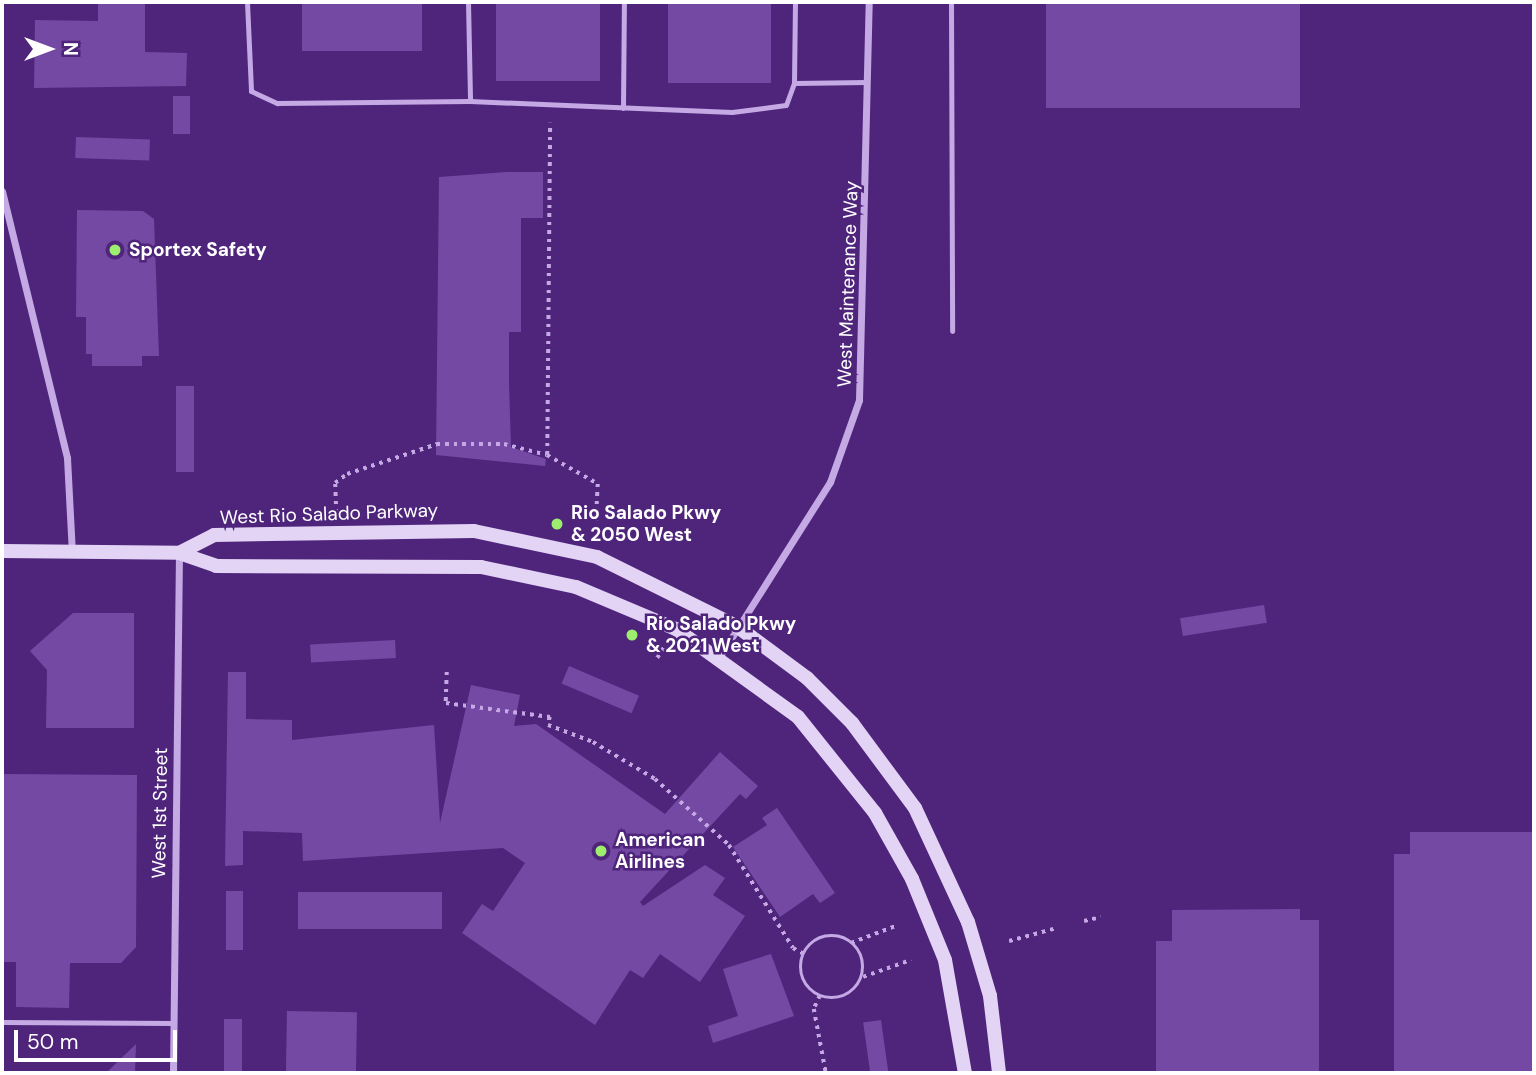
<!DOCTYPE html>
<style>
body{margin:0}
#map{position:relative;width:1536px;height:1075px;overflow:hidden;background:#4f257c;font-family:"DM Sans",sans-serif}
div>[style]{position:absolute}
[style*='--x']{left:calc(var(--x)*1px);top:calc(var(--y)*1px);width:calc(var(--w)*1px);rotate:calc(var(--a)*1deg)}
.building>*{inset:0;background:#7449a3;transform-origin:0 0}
.path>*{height:3.5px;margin-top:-1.75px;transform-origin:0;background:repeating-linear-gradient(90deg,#c5a9e5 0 3.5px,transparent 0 8.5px)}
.path>.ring{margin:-1.75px;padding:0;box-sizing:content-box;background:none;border:3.5px solid #c5a9e5;border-radius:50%}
.lane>*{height:5px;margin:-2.5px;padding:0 2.5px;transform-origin:2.5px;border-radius:2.5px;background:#c5a9e5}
.street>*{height:7px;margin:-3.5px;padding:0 3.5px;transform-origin:3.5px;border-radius:3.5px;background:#c5a9e5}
.secondary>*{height:14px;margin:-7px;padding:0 7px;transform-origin:7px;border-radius:7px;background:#e3d3f5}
.dots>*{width:19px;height:19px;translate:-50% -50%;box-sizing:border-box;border:4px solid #4f257c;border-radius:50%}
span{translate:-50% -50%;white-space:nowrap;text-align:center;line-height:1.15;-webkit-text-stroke:5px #4f257c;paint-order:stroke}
.poi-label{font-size:19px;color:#fff;font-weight:700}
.left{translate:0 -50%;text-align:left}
.street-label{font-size:19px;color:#fff}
.frame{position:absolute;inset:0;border:4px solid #fff;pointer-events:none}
.north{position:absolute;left:14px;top:14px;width:70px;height:70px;-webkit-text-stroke:5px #4f257c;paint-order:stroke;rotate:90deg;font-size:19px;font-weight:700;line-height:28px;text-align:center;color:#fff}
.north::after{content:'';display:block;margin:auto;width:24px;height:32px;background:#fff;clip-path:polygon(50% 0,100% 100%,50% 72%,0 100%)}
.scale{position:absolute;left:14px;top:1030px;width:163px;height:32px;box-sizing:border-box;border:4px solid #fff;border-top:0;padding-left:9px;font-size:21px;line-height:24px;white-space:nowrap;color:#fff;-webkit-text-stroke:5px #4f257c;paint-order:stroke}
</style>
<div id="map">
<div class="building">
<i style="clip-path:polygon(98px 2px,145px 2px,145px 52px,187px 53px,186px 86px,34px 88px,35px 20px,98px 21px)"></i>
<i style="left:302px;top:2px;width:120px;height:49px"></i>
<i style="left:496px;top:2px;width:104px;height:79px"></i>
<i style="left:668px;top:2px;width:103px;height:81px"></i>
<i style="left:1046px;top:2px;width:254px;height:106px"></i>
<i style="left:173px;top:96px;width:17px;height:38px"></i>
<i style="left:76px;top:137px;width:74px;height:21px;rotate:2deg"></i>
<i style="clip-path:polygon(507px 172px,543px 172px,543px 218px,521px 218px,521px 332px,509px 332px,509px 384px,511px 447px,546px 459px,545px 466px,436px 455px,439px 177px)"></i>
<i style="clip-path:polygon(77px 210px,143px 211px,154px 219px,159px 356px,142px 356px,142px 366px,92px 366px,92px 354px,86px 354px,86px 317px,76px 317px)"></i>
<i style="left:176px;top:386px;width:18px;height:86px"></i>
<i style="left:1264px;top:605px;width:18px;height:85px;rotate:81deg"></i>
<i style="clip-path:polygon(73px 613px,134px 613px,134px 728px,46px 728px,47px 670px,30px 651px)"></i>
<i style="left:395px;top:640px;width:18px;height:85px;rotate:87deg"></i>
<i style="left:569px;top:666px;width:76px;height:19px;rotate:23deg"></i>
<i style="clip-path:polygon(228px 672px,246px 672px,246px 719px,292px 720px,292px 740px,434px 725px,440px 823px,471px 685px,520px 695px,514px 726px,536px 724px,665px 814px,720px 752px,758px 786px,746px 799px,740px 794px,640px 902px,643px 906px,705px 865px,725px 878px,713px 895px,745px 916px,700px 982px,660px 954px,643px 978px,630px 970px,595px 1025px,462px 933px,482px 904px,493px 911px,525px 863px,503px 848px,303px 861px,302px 833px,243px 831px,243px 865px,225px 866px)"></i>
<i style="clip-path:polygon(2px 774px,137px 775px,136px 947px,121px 963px,70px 963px,69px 1008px,16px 1007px,16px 962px,2px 962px)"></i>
<i style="clip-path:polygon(777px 808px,835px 893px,820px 903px,813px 894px,780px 917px,733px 847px,767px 825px,762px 818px)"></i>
<i style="clip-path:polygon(1410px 832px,1534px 832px,1534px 1073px,1394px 1073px,1394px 854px,1410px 854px)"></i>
<i style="left:226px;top:891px;width:17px;height:59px"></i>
<i style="left:298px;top:892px;width:144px;height:37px"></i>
<i style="clip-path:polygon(1300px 909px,1300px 920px,1319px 920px,1319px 1073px,1156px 1073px,1156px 941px,1172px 941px,1172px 910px)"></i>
<i style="clip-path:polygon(771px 954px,794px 1016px,713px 1043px,708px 1026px,738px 1016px,723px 969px)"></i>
<i style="left:287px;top:1011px;width:70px;height:62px;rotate:1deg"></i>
<i style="left:224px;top:1019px;width:18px;height:54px"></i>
<i style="left:881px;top:1020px;width:53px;height:18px;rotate:82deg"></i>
<i style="clip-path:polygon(136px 1044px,135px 1073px,106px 1073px)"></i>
</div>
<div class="path">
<i style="--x:547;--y:455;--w:332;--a:-89.5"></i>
<i style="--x:336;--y:513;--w:30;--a:-92"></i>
<i style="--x:335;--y:483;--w:15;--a:-37"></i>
<i style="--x:347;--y:474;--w:95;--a:-18.4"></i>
<i style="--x:437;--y:444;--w:67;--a:0"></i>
<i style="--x:504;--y:444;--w:44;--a:14.3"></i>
<i style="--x:547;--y:455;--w:59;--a:29.6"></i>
<i style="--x:598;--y:484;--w:39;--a:93"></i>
<i style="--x:657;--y:658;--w:17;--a:-57"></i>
<i style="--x:447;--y:672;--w:31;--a:92"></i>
<i style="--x:446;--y:703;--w:105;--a:7.7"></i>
<i style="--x:550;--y:717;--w:8;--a:104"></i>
<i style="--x:548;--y:725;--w:48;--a:20.7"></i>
<i style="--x:593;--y:742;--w:72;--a:30.8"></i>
<i style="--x:655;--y:779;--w:99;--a:41.7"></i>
<i style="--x:729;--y:845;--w:121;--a:58.1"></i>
<i style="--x:793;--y:948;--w:13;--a:29"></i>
<i style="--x:1084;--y:921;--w:17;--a:-13"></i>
<i class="ring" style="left:801px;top:936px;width:58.5px;height:58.5px"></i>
<i style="--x:1009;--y:941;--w:50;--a:-15.2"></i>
<i style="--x:851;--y:943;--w:50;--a:-21"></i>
<i style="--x:863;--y:977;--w:51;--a:-19.5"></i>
<i style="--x:820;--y:996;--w:14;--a:115"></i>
<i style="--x:814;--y:1009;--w:65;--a:79.4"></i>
</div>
<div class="lane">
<i style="--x:247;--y:2;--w:89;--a:87.4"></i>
<i style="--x:251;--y:91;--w:29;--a:25"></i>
<i style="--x:277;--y:103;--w:193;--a:-0.6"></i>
<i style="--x:470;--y:101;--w:262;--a:2.4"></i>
<i style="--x:732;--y:112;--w:54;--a:-7.4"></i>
<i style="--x:786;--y:105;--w:23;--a:-70"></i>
<i style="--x:794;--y:83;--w:81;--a:-89.3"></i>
<i style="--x:468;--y:2;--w:99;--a:88.8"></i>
<i style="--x:951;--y:2;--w:329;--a:89.8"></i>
<i style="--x:794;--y:83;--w:73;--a:-0.8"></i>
<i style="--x:623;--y:108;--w:106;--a:-89.5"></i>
<i style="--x:2;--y:1022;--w:172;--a:0.3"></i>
</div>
<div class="street">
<i style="--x:2;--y:191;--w:275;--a:76.3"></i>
<i style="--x:67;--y:458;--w:94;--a:87"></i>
<i style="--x:720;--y:656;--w:206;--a:-57.7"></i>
<i style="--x:830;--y:482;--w:87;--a:-70.5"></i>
<i style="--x:859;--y:400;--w:398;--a:-88.6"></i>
<i style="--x:173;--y:1073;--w:520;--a:-89.34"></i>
</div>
<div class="secondary">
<i style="--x:2;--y:551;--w:177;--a:0.6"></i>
<i style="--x:179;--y:553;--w:39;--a:19"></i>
<i style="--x:216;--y:566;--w:265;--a:0.2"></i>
<i style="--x:481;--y:567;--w:97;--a:11.9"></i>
<i style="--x:576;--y:587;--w:108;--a:22.8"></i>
<i style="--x:676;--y:629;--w:150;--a:35.8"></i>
<i style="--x:798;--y:717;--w:123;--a:51.3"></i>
<i style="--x:875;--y:813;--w:76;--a:60.7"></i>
<i style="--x:912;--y:879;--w:87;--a:67.8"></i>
<i style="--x:945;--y:960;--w:115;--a:80"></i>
<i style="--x:179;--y:553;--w:39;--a:-27"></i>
<i style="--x:214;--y:535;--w:260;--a:-0.9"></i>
<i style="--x:474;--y:531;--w:126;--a:11.9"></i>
<i style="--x:597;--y:557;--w:157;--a:26.4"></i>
<i style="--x:738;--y:627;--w:86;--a:36.5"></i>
<i style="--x:807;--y:678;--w:64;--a:45"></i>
<i style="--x:852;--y:723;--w:106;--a:53.5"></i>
<i style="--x:915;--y:808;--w:126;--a:65.1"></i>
<i style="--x:968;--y:922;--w:77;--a:73.4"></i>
<i style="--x:990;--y:996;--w:78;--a:83.3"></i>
</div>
<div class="dots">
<i style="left:115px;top:250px;background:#9dee6e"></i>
<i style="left:557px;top:524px;background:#9dee6e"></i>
<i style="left:632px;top:635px;background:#9dee6e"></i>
<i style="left:601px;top:851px;background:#9dee6e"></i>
</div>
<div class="poi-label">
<span class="left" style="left:129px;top:250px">Sportex Safety</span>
<span class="left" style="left:571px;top:524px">Rio Salado Pkwy<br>&amp; 2050 West</span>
<span class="left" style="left:646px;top:635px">Rio Salado Pkwy<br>&amp; 2021 West</span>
<span class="left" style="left:615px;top:851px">American<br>Airlines</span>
</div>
<div class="street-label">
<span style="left:848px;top:284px;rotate:-88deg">West Maintenance Way</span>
<span style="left:329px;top:514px;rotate:-2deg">West Rio Salado Parkway</span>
<span style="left:160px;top:813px;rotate:-89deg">West 1st Street</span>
</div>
<div class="frame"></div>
<div class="north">N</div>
<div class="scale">50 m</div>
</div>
